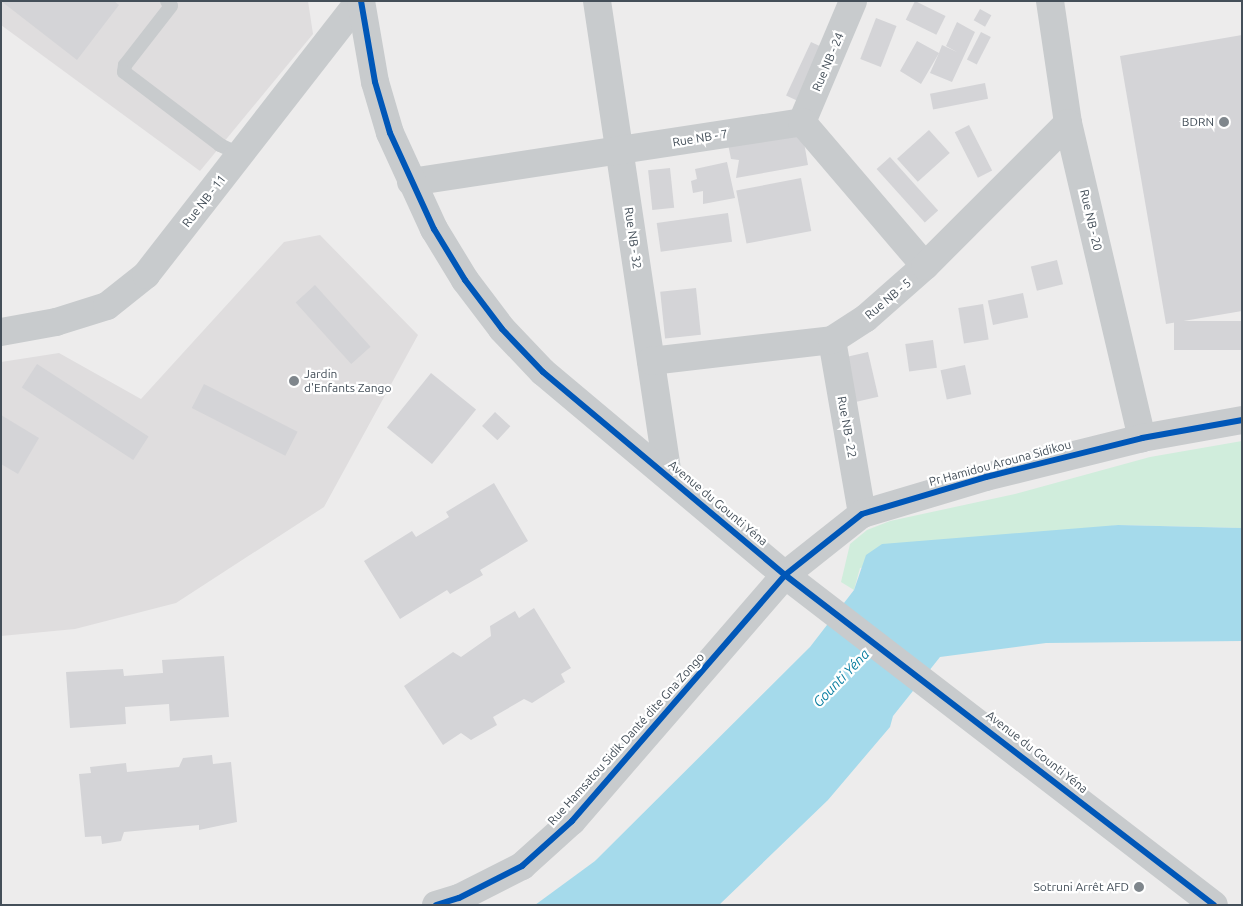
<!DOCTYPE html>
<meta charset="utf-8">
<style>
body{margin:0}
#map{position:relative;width:1243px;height:906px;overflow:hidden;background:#edecec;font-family:Ubuntu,sans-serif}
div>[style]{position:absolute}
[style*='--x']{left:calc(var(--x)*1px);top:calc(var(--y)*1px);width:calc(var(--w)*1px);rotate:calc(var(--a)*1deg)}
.education>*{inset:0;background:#dfddde}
.green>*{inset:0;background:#d0eddc}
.water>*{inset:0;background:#a5daeb}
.building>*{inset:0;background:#d4d4d7;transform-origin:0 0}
.service>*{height:14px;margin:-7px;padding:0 7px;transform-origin:7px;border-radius:7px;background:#c8cbcd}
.minor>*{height:28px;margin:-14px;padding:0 14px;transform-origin:14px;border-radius:14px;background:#c8cbcd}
.tertiary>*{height:28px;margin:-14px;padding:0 14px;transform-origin:14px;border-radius:14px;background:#c8cbcd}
.cycleway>*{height:6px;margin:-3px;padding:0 3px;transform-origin:3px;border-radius:3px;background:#0057b8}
.dots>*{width:14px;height:14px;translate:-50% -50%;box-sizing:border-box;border:2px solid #fff;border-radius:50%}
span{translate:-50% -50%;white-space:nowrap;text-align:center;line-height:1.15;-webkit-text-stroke:4.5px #fff;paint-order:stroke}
.street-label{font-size:12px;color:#444f59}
.poi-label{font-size:12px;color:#444f59}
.right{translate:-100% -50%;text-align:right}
.left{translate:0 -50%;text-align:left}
.water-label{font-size:14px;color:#0e80a2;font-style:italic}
.frame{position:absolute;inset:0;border:2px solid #444f59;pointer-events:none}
</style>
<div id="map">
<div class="education">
<i style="clip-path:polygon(1px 1px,308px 1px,313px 34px,200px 171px,1px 25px)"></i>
<i style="clip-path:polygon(320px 235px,418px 335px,324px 507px,176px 603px,75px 629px,1px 636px,1px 362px,59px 353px,141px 399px,284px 242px)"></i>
</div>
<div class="green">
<i style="clip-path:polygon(1242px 441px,1242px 528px,1118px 525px,860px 568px,854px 590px,841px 582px,850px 544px,867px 530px,890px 521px,1015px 494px,1150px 457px)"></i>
</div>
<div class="water">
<i style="clip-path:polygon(1118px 525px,1242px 528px,1242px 641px,1046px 643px,940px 657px,893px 716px,890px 727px,828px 800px,719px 905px,535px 905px,595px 861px,810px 647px,854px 590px,866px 555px,882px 544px)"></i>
</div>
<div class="building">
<i style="clip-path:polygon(1px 1px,114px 1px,119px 5px,77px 60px)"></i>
<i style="left:915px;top:1px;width:34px;height:21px;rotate:26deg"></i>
<i style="left:980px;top:9px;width:13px;height:13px;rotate:29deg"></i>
<i style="left:876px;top:18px;width:22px;height:44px;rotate:21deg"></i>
<i style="clip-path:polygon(957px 22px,975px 32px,952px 82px,930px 73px,939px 53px,921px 84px,900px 71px,917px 41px,939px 53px,942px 45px,957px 52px,946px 46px)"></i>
<i style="left:981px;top:32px;width:11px;height:31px;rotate:27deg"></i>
<i style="clip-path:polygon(1242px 35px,1242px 311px,1166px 324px,1120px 56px)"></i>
<i style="left:811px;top:42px;width:19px;height:59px;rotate:25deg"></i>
<i style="left:985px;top:83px;width:16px;height:56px;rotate:79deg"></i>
<i style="left:969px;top:125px;width:51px;height:16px;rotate:63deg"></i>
<i style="left:929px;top:130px;width:31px;height:43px;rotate:48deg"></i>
<i style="clip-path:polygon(802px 131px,808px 165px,736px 178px,739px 160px,731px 159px,728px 144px)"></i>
<i style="left:890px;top:157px;width:72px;height:18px;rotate:48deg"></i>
<i style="clip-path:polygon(727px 162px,735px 198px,703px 204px,703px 191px,693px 193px,691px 181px,697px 179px,695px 169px)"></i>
<i style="left:670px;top:168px;width:40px;height:22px;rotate:84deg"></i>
<i style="left:801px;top:178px;width:54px;height:66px;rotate:79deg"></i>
<i style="left:728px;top:213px;width:29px;height:72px;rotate:82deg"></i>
<i style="left:1057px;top:260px;width:25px;height:27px;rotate:76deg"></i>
<i style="left:315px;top:285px;width:83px;height:26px;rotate:48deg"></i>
<i style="left:696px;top:288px;width:47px;height:36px;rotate:84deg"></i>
<i style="left:1023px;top:293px;width:25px;height:36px;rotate:78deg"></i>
<i style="left:983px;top:304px;width:36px;height:25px;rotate:81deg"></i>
<i style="left:1242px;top:321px;width:29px;height:68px;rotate:90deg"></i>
<i style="left:933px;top:340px;width:28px;height:28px;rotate:82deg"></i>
<i style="left:868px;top:352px;width:46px;height:28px;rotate:77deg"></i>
<i style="left:37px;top:364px;width:133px;height:28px;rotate:33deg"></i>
<i style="left:965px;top:365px;width:30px;height:25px;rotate:78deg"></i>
<i style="left:431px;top:373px;width:58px;height:70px;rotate:39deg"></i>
<i style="left:204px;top:384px;width:105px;height:27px;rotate:27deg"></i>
<i style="left:495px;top:412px;width:21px;height:19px;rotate:43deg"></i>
<i style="clip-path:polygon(1px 415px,39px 438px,18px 474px,1px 464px)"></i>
<i style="clip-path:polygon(494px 483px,528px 541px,480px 570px,483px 575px,450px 594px,447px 590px,400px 619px,364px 561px,412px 531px,416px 537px,449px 517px,446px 512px)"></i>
<i style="clip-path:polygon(534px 608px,571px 668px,561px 674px,565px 682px,532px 703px,524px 699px,493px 717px,497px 725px,471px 740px,461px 733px,443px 745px,404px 686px,453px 652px,461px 657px,491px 636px,490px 626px,515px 611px,519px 618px)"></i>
<i style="clip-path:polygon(224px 656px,229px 717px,170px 721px,169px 704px,125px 707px,126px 724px,70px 728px,66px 672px,123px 669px,124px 676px,163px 673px,162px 660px)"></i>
<i style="clip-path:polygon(212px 755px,213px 764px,231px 762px,237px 822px,199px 830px,199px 825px,124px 832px,121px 841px,102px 844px,101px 836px,85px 837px,79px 774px,91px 773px,90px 767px,126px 763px,127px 772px,179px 767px,183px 758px)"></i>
</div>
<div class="service">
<i style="--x:167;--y:1;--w:6;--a:51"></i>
<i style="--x:171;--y:6;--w:75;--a:127.9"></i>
<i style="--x:125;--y:65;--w:7;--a:98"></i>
<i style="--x:124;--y:72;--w:121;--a:37.2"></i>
<i style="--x:220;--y:145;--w:23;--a:25"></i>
</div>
<div class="minor">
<i style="--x:597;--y:1;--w:479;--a:81.5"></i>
<i style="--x:1050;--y:1;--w:123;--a:81.6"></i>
<i style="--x:1068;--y:123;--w:324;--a:76.8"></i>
<i style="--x:802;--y:122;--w:131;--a:-67.1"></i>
<i style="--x:411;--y:182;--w:396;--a:-8.7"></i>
<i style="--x:802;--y:122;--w:189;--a:49.5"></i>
<i style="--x:1;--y:332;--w:56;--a:-10.3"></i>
<i style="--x:56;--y:322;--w:53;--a:-17.4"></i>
<i style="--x:107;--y:306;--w:50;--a:-38.5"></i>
<i style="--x:146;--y:275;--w:347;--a:-52.1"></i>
<i style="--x:832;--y:340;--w:177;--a:80.2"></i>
<i style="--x:651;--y:361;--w:182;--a:-6.6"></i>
<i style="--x:832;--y:340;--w:40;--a:-32.9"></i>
<i style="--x:866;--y:318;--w:79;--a:-41.4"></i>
<i style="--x:925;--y:266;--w:202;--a:-45"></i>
<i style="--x:785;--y:575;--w:98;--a:-38.4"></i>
<i style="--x:862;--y:514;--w:129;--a:-16.6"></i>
<i style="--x:986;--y:477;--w:161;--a:-14"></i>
<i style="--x:1142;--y:438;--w:102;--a:-10.2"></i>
</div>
<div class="tertiary">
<i style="--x:361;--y:1;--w:82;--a:80.2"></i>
<i style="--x:375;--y:82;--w:53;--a:73.6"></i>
<i style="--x:390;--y:133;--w:106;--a:65.4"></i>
<i style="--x:434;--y:229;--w:60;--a:58.7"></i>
<i style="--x:465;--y:280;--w:61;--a:52.9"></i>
<i style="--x:502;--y:329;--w:59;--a:46.4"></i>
<i style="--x:543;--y:372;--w:316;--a:40"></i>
<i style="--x:785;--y:575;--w:541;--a:37.57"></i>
<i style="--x:436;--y:905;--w:24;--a:-17"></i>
<i style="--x:459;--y:898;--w:71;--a:-26.9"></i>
<i style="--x:522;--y:866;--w:67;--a:-42"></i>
<i style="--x:572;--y:821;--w:325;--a:-49.1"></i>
</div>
<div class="cycleway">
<i style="--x:361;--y:1;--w:82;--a:80.2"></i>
<i style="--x:375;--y:82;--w:53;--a:73.6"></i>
<i style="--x:390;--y:133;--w:106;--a:65.4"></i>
<i style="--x:434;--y:229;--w:60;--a:58.7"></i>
<i style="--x:465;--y:280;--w:61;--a:52.9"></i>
<i style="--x:502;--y:329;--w:59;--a:46.4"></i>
<i style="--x:543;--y:372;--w:316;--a:40"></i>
<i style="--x:785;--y:575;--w:541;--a:37.57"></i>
<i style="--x:436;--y:905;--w:24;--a:-17"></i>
<i style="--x:459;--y:898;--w:71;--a:-26.9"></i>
<i style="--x:522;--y:866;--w:67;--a:-42"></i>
<i style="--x:572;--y:821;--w:325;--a:-49.1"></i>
<i style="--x:785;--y:575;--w:98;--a:-38.4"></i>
<i style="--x:862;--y:514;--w:129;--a:-16.6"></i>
<i style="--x:986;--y:477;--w:161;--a:-14"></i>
<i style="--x:1142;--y:438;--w:102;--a:-10.2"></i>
</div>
<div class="dots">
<i style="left:1224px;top:122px;background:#7f868c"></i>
<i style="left:294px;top:381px;background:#7f868c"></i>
<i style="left:1139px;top:887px;background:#7f868c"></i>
</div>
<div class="street-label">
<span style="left:828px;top:62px;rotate:-67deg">Rue NB - 24</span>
<span style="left:700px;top:138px;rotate:-9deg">Rue NB - 7</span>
<span style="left:204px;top:201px;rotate:-52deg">Rue NB - 11</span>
<span style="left:1091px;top:220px;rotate:77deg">Rue NB - 20</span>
<span style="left:633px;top:238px;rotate:82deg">Rue NB - 32</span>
<span style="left:888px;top:299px;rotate:-40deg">Rue NB - 5</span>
<span style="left:847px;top:427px;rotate:80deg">Rue NB - 22</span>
<span style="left:1000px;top:463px;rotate:-15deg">Pr Hamidou Arouna Sidikou</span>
<span style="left:718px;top:503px;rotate:40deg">Avenue du Gounti Yéna</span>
<span style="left:626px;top:739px;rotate:-48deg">Rue Hamsatou Sidik Danté dite Gna Zongo</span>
<span style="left:1037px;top:752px;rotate:38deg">Avenue du Gounti Yéna</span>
</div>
<div class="poi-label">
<span class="right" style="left:1214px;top:122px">BDRN</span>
<span class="left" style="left:304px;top:381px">Jardin<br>d'Enfants Zango</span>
<span class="right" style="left:1129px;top:887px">Sotruni Arrêt AFD</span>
</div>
<div class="water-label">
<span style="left:841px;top:678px;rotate:-46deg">Gounti Yéna</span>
</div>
<div class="frame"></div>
</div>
